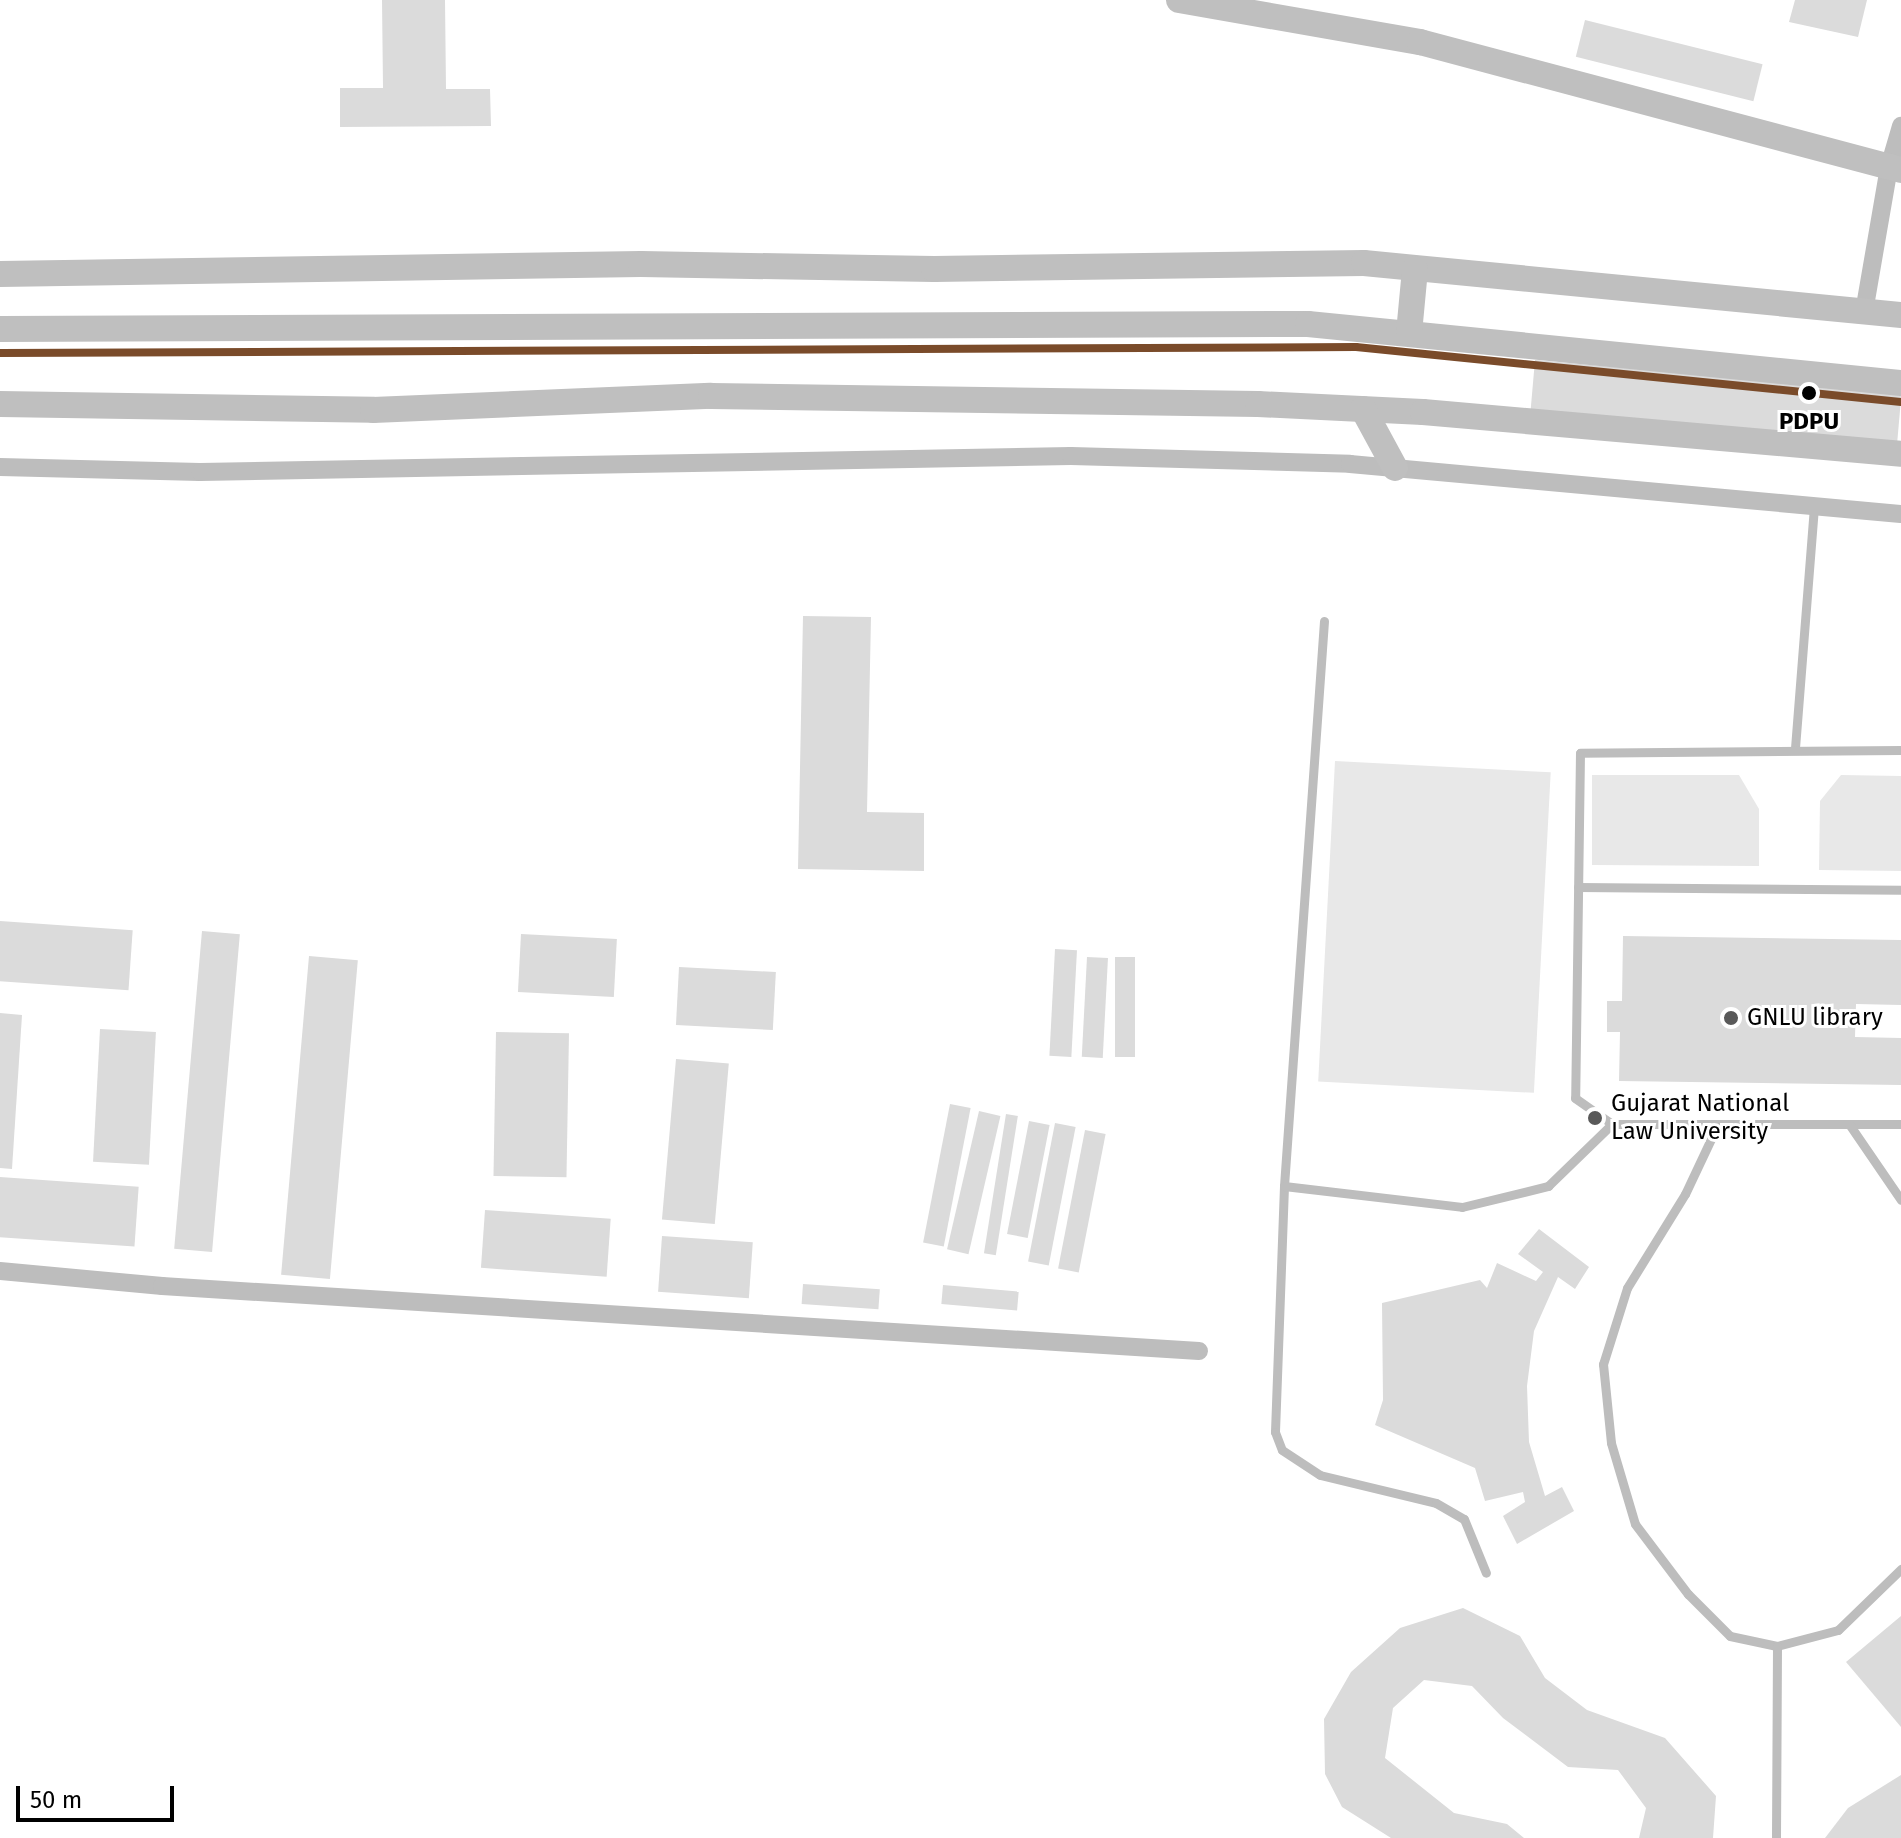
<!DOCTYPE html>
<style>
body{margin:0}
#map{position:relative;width:1901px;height:1838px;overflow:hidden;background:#fff;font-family:"Fira Sans",sans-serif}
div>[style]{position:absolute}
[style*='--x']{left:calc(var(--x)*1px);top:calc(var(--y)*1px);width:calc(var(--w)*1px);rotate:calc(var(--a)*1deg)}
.green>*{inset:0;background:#e8e8e8;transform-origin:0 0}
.building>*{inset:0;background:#dbdbdb;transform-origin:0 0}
.lane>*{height:9px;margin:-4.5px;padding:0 4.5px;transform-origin:4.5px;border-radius:4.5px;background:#bdbdbd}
.street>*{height:18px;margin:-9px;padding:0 9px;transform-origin:9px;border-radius:9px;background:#bdbdbd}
.secondary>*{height:26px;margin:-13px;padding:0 13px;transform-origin:13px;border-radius:13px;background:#bfbfbf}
.metro-1>*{height:8px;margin:-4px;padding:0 4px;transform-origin:4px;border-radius:4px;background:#7a4b2a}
.dots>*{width:22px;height:22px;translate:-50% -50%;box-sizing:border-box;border:4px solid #fff;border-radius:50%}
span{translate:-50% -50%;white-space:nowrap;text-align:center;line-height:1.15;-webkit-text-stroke:6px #fff;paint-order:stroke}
.stop-label{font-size:24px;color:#000;font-weight:700}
.poi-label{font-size:24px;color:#000}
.left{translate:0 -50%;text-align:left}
.scale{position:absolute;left:16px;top:1786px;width:158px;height:36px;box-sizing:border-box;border:4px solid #000;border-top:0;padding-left:10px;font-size:24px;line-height:28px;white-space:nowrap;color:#000;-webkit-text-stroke:6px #fff;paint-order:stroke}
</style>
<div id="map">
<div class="green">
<i style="left:1335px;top:761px;width:216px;height:321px;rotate:3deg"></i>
<i style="clip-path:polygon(1592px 775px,1739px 775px,1759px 809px,1759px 866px,1592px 865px)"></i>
<i style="clip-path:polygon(1841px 775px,1901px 776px,1901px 871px,1819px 870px,1820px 801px)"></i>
</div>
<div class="building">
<i style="clip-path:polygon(382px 0,445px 0,446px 89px,490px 89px,491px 126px,340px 127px,340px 88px,383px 88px)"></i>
<i style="clip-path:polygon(1795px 0,1867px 0,1858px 37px,1789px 22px)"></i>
<i style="left:1585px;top:20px;width:183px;height:38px;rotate:14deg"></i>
<i style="left:1535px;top:360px;width:368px;height:70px;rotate:5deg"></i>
<i style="clip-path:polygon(803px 616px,871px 617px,867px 812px,924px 813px,924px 871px,798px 869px)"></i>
<i style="left:0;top:921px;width:133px;height:60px;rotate:4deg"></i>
<i style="left:202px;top:931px;width:38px;height:319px;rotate:5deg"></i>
<i style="left:521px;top:934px;width:96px;height:58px;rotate:3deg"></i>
<i style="clip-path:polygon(1623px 936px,1901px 940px,1901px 1005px,1856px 1004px,1855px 1037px,1901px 1038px,1901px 1085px,1619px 1081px,1620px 1032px,1607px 1032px,1607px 1001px,1622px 1001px)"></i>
<i style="left:1055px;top:949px;width:22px;height:107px;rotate:3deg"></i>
<i style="left:309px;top:956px;width:49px;height:320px;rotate:5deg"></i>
<i style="left:1087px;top:957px;width:21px;height:100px;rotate:3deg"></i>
<i style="left:1115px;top:957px;width:20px;height:100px"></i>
<i style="left:679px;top:967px;width:97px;height:58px;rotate:3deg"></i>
<i style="clip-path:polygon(0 1013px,22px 1015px,12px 1169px,0 1168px)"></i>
<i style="left:100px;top:1029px;width:56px;height:133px;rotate:3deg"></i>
<i style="left:496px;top:1032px;width:73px;height:144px;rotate:1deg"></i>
<i style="left:676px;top:1059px;width:53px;height:161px;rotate:5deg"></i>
<i style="left:950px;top:1104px;width:21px;height:141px;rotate:11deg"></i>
<i style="left:979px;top:1111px;width:22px;height:142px;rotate:13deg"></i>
<i style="left:1006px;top:1114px;width:12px;height:141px;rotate:9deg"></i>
<i style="left:1029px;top:1121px;width:21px;height:115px;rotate:11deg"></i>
<i style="left:1055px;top:1123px;width:21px;height:141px;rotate:11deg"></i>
<i style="left:1085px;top:1130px;width:21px;height:141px;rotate:11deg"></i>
<i style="left:0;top:1177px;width:139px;height:60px;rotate:4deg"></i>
<i style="left:485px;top:1210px;width:126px;height:58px;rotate:4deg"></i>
<i style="clip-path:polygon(1539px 1229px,1589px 1267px,1575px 1289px,1558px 1277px,1534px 1331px,1527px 1386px,1529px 1442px,1545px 1496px,1562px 1487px,1574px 1511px,1517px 1544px,1503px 1516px,1525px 1502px,1523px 1492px,1485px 1501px,1475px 1468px,1375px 1425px,1383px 1400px,1382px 1303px,1480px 1280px,1487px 1288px,1497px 1263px,1536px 1281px,1543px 1272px,1518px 1254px)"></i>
<i style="left:662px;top:1236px;width:91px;height:56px;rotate:4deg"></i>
<i style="left:803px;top:1284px;width:77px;height:20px;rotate:4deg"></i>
<i style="left:943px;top:1285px;width:76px;height:19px;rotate:5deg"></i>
<i style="clip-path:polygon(1463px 1608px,1520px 1636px,1545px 1678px,1587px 1710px,1665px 1738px,1716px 1796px,1713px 1838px,1639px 1838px,1646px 1808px,1618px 1770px,1568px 1767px,1503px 1718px,1472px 1686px,1424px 1680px,1393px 1708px,1385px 1758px,1454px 1813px,1507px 1824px,1524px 1838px,1391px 1838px,1342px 1807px,1325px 1774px,1324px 1719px,1351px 1672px,1400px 1628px)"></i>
<i style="clip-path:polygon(1901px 1616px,1901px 1727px,1846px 1662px)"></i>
<i style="clip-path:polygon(1901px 1775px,1901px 1838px,1825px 1838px,1848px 1808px)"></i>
</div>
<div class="lane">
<i style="--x:1324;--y:621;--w:566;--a:94.05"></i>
<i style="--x:1284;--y:1186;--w:246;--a:92.1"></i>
<i style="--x:1275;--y:1432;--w:19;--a:69"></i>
<i style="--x:1282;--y:1450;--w:45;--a:33.3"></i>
<i style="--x:1320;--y:1475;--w:119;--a:13.6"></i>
<i style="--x:1436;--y:1503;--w:32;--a:30"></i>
<i style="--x:1464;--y:1519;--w:58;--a:67.8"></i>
<i style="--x:1795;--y:748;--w:242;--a:-85.5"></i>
<i style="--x:1901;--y:750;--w:321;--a:179.5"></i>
<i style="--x:1580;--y:753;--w:345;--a:90.8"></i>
<i style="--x:1575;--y:1098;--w:45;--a:35.1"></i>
<i style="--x:1612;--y:1124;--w:289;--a:0"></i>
<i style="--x:1578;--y:887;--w:323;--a:0.5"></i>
<i style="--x:1718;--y:1124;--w:77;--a:115.2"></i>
<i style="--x:1685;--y:1194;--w:110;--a:121.7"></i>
<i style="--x:1627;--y:1288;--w:80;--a:107.5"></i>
<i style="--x:1603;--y:1364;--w:79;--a:84.2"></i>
<i style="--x:1611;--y:1443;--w:84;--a:73.5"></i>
<i style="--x:1635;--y:1524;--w:88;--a:52.9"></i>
<i style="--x:1688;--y:1594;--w:59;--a:45"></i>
<i style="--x:1730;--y:1636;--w:48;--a:12"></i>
<i style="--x:1777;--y:1646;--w:63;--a:-14.7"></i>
<i style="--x:1838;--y:1630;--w:88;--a:-44.1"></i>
<i style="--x:1849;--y:1124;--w:92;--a:55.6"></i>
<i style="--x:1284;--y:1186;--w:179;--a:6.7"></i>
<i style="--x:1462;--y:1207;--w:89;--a:-13.7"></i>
<i style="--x:1548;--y:1186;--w:89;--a:-44.1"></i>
<i style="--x:1776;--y:1838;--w:192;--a:-89.7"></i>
</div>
<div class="street">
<i style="--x:1864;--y:312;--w:147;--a:-80.2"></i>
<i style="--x:1889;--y:167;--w:43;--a:-73.7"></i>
<i style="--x:0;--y:467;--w:200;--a:1.4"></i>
<i style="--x:200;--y:472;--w:871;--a:-1.05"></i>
<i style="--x:1071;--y:456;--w:279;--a:1.6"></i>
<i style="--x:1350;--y:464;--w:553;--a:5.19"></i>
<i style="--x:0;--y:1271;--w:163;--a:5.3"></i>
<i style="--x:162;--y:1286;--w:1039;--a:3.59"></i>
</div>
<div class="secondary">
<i style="--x:1179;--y:0;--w:245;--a:9.9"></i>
<i style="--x:1420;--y:42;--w:498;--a:14.9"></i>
<i style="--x:0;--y:274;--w:641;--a:-0.89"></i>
<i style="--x:641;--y:264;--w:293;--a:1"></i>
<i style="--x:934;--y:269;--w:430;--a:-0.8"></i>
<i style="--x:1364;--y:263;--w:540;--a:5.53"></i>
<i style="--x:0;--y:329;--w:1308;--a:-0.22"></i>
<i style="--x:1308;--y:324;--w:596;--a:5.68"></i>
<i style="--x:1409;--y:333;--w:64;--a:-84.6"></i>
<i style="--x:0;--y:404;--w:373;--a:0.9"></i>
<i style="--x:373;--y:410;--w:338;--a:-2.4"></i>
<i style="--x:711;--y:396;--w:547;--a:0.84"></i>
<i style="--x:1258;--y:404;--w:165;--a:2.8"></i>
<i style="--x:1423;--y:412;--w:480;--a:5"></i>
<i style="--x:1363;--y:409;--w:67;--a:61.5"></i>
</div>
<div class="metro-1">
<i style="--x:0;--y:353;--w:1356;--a:-0.25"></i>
<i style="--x:1356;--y:347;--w:548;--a:5.76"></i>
</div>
<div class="dots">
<i style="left:1809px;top:393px;background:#000"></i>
<i style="left:1731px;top:1018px;background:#595959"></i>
<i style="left:1595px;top:1118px;background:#595959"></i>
</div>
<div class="stop-label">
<span style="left:1809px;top:422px">PDPU</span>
</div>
<div class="poi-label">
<span class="left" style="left:1747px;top:1018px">GNLU library</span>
<span class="left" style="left:1611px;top:1118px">Gujarat National<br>Law University</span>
</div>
<div class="scale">50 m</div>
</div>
